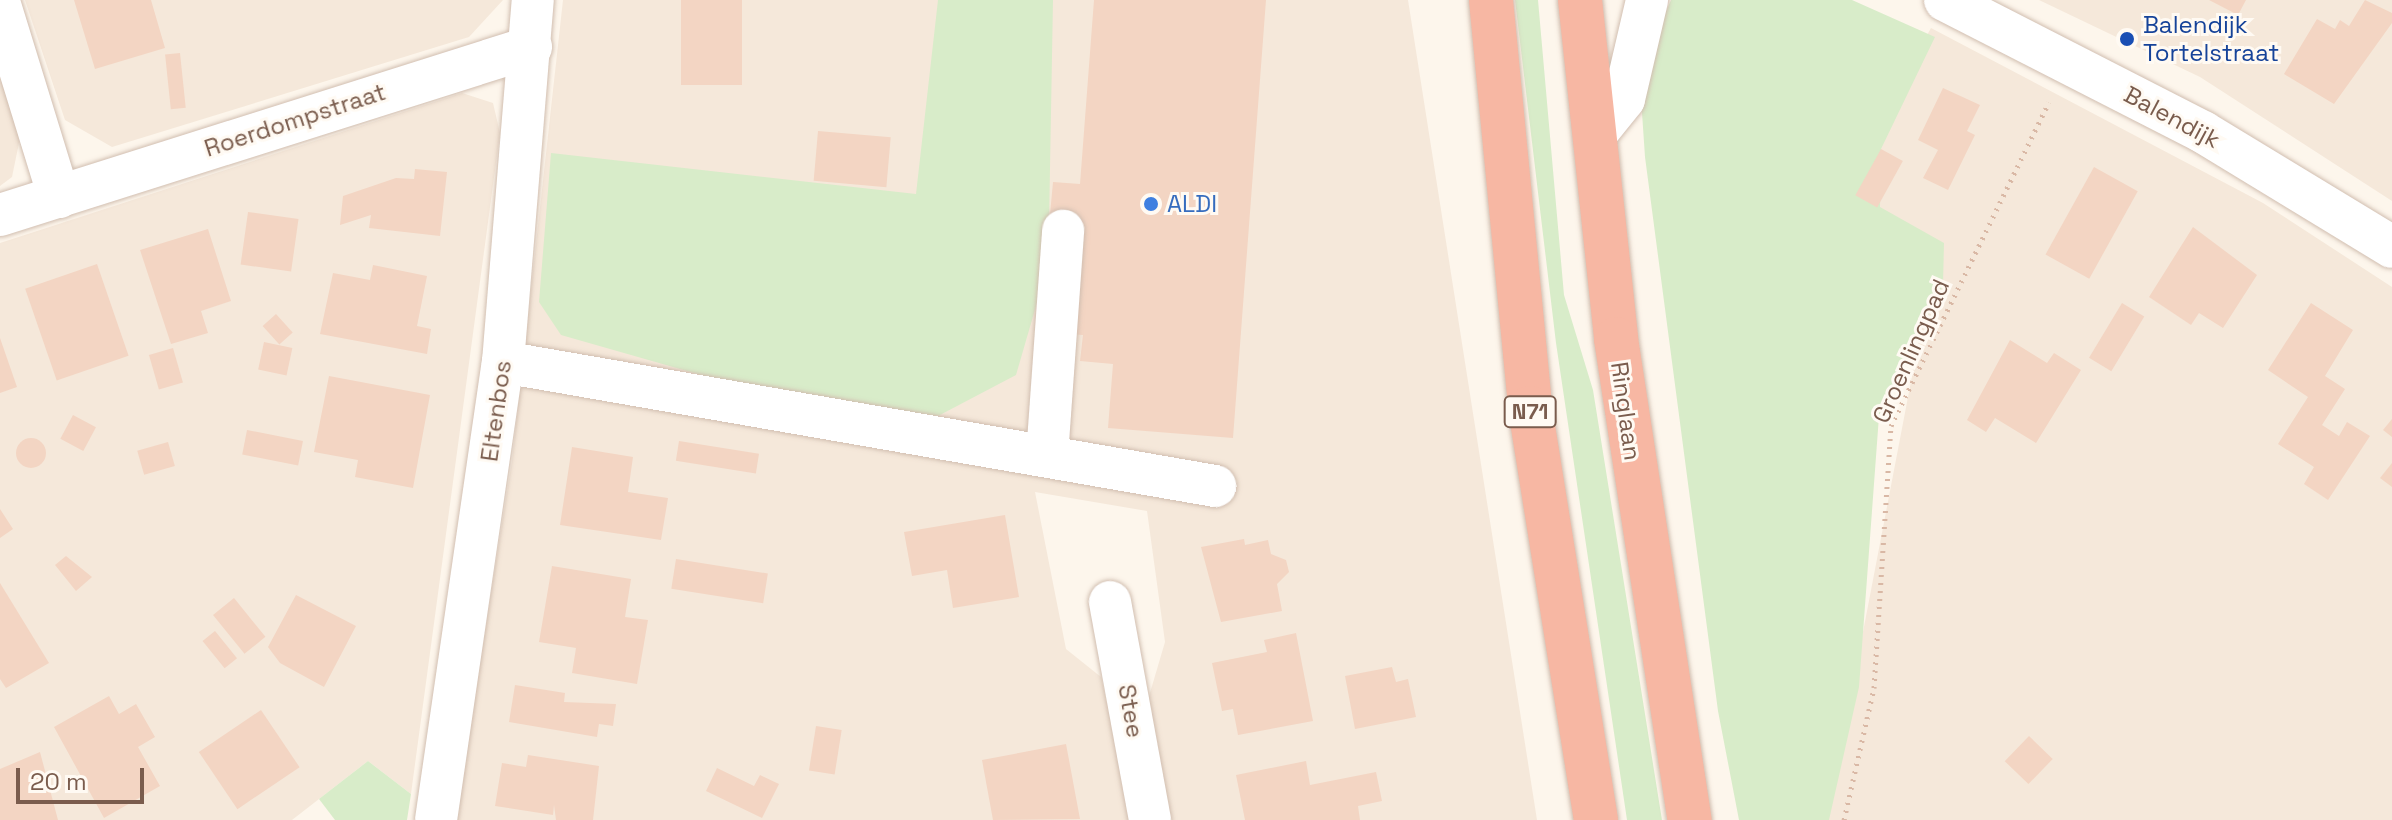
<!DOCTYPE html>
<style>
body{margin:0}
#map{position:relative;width:2392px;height:820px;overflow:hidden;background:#fdf6ec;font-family:"Space Grotesk",sans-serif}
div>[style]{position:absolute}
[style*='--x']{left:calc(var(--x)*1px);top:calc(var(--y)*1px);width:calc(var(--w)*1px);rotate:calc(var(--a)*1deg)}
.residential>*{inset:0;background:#f5e8da}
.green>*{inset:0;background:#d8ecc9}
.building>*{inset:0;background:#f3d5c3;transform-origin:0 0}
.round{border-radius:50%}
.path>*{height:5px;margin-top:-2.5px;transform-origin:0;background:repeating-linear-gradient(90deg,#d9b8a5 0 2px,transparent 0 8px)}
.roads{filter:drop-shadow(0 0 2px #d1beb0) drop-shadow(0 0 2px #d1beb0)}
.minor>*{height:42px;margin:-21px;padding:0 21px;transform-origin:21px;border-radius:21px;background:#fff}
.highway>*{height:44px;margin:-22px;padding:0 22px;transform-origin:22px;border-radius:22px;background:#f7b7a3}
.dots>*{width:22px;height:22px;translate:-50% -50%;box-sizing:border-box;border:4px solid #fffaf3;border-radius:50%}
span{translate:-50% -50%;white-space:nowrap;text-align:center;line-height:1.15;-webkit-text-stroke:6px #fffaf3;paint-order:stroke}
.shield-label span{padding:2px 6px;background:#fffaf3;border:2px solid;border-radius:6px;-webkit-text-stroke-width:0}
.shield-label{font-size:22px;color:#7a5c4d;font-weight:700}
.transit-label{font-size:24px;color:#164399}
.left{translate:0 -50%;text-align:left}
.street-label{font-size:24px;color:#7a5c4d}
.shop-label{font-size:24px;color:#366cbe}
.scale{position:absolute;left:16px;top:768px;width:128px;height:36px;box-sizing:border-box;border:4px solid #7a5c4d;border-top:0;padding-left:10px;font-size:24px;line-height:28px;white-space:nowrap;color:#7a5c4d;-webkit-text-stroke:6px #fffaf3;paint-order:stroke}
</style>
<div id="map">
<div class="residential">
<i style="clip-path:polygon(25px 0,503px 0,469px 37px,112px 147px,65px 120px)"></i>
<i style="clip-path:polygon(563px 0,1408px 0,1537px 820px,1169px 820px,1147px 703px,1165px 642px,1147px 511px,1035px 492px,1066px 649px,1101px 677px,1133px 820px,455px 820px,512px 461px)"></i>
<i style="clip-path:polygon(2039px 0,2392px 0,2392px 201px,2200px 77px)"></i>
<i style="clip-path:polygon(1931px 28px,2263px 203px,2392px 287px,2392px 820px,1827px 820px,1935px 256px,1837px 195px)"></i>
<i style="clip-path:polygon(0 66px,21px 133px,12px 177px,0 186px)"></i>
<i style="clip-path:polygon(462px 93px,493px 103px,500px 133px,411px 794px,368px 761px,292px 820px,0 820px,0 243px)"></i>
</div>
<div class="green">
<i style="clip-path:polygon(938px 0,1053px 0,1049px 225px,1043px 282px,1016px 375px,938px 416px,750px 389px,561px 335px,539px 302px,551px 153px,916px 194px)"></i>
<i style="clip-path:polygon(1515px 0,1538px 0,1564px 295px,1593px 390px,1662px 820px,1627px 820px,1556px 343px)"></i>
<i style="clip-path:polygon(1671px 0,1852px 0,1935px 37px,1881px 149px,1880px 207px,1944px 243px,1943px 285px,1879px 416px,1859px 687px,1829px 820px,1739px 820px,1718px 711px,1645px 157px,1641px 98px,1653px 41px)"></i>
<i style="clip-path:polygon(368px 761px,411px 794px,407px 820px,335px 820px,319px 799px)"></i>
</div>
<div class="building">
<i style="clip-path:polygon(74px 0,151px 0,165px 48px,95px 69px)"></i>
<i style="left:681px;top:0;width:61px;height:85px"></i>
<i style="clip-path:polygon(1094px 0,1266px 0,1233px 438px,1108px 428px,1113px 364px,1080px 361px,1083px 335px,1065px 334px,1049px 225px,1053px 182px,1080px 184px)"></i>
<i style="clip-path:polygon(2209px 0,2246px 0,2238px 15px)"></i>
<i style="clip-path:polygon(2365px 0,2392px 13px,2392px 23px,2334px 104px,2284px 74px,2317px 19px,2335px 29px,2340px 20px,2349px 26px)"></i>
<i style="left:180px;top:53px;width:55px;height:15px;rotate:84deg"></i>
<i style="clip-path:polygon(1943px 88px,1980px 105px,1967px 131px,1975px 135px,1948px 190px,1923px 178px,1938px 150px,1918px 140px)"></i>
<i style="left:818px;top:131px;width:73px;height:50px;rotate:5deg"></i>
<i style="left:1881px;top:149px;width:25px;height:53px;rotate:29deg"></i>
<i style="left:2094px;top:167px;width:50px;height:100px;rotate:29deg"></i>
<i style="clip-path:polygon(415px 169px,447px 172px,440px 236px,369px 228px,371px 215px,340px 225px,343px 196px,396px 178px,414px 179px)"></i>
<i style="left:248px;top:212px;width:51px;height:53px;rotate:8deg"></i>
<i style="clip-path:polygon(2193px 227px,2257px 275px,2223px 328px,2199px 313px,2191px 325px,2149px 297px)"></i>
<i style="clip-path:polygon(208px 229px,231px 301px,201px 311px,208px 333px,171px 344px,140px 250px)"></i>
<i style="left:97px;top:264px;width:97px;height:76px;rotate:71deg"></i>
<i style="clip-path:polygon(373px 265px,427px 276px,417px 326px,431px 329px,427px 354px,320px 334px,333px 273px,370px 280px)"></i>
<i style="left:2122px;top:303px;width:26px;height:64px;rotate:31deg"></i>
<i style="clip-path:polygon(2311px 303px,2353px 330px,2325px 376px,2345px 389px,2322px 425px,2339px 436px,2347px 422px,2370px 436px,2328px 500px,2304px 484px,2314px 467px,2278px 444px,2308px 397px,2268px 370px)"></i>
<i style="left:276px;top:314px;width:25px;height:18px;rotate:48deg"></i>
<i style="clip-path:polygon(0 338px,17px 387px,0 393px)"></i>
<i style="clip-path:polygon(2010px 340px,2047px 363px,2054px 353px,2081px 370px,2036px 443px,1995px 418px,1986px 432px,1967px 420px)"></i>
<i style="left:264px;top:342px;width:29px;height:28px;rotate:12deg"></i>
<i style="left:173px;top:348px;width:36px;height:25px;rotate:74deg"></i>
<i style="clip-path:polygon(329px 376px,430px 395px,413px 488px,355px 477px,358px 460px,314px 452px)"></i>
<i style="left:73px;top:415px;width:26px;height:27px;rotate:28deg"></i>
<i style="clip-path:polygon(2392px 419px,2392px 437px,2383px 430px)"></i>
<i style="left:247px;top:430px;width:57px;height:25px;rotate:11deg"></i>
<i class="round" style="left:16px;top:438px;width:30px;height:30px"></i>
<i style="left:679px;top:441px;width:81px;height:20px;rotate:9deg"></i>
<i style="left:168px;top:442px;width:25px;height:32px;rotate:74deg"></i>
<i style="clip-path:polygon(572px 447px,633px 457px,628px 492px,668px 498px,661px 540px,560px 525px)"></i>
<i style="clip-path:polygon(2392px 463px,2392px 487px,2380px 478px)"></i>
<i style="clip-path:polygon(0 509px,13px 529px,0 538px)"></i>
<i style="clip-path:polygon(1005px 515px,1019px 597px,953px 608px,947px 570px,912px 576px,904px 532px)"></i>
<i style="clip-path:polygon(1244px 539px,1245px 545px,1268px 540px,1271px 554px,1286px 560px,1289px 572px,1277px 584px,1282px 611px,1221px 622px,1201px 547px)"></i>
<i style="clip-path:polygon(66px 556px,92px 577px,76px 591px,55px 565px)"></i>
<i style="left:676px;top:559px;width:93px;height:30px;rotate:9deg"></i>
<i style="clip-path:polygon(552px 566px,631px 579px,625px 617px,648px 620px,637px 684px,572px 673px,576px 648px,539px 642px)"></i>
<i style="clip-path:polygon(0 583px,49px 663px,6px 688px,0 679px)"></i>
<i style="clip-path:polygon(296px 595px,356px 626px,324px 687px,280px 663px,268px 647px)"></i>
<i style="left:234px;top:598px;width:50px;height:27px;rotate:51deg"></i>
<i style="left:215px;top:631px;width:35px;height:16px;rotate:51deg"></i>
<i style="clip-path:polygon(1296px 633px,1313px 721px,1238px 735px,1233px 709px,1222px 711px,1212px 663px,1267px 652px,1264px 640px)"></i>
<i style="clip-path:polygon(1392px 667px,1396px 682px,1408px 679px,1416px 717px,1355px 729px,1345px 676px)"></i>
<i style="clip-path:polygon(515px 685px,565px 693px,564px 702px,616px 704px,613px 726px,599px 724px,597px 737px,509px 722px)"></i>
<i style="clip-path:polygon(109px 696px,119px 714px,136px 704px,155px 737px,138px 747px,160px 786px,104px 818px,54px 727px)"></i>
<i style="left:261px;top:710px;width:69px;height:75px;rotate:56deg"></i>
<i style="left:816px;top:726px;width:26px;height:45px;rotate:9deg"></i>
<i style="left:2029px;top:736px;width:33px;height:35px;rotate:44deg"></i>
<i style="clip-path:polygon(1066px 744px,1080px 819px,993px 820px,982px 760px)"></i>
<i style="clip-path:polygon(40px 752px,58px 820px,0 820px,0 769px)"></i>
<i style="clip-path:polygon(528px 755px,599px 766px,593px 820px,556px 820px,554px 805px,553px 815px,495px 806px,502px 763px,526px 767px)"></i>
<i style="clip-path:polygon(1306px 761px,1310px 785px,1376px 772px,1382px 801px,1358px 806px,1360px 820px,1245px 820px,1236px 775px)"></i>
<i style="clip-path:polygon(717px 768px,754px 786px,760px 775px,779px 784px,762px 818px,706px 791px)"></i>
</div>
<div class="path">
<i style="--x:1844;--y:820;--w:135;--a:-77.2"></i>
<i style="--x:1874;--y:688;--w:263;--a:-86.3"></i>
<i style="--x:1891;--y:426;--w:360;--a:-64"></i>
</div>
<div class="roads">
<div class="minor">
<i style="--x:1945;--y:0;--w:290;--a:27.1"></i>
<i style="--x:2203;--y:132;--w:221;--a:31.3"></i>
<i style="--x:0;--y:5;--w:201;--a:72.9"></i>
<i style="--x:1595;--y:135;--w:46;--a:-51.1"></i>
<i style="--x:1624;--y:99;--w:102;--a:-76.9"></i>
<i style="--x:0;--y:215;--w:557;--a:-17.56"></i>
<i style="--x:503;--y:362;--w:723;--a:9.88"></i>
<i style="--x:1047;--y:456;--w:226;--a:-85.9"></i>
<i style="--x:1110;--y:602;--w:222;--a:79.6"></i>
<i style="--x:436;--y:820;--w:463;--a:-81.7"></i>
<i style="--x:503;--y:362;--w:363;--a:-85.3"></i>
</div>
<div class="highway">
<i style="--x:1491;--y:0;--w:410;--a:84.5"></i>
<i style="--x:1530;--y:408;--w:417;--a:80.9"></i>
<i style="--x:1580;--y:0;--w:341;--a:83.9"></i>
<i style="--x:1616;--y:339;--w:487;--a:81.3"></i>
</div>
</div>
<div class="dots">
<i style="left:2127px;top:39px;background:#1a4fb4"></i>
<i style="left:1151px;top:204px;background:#3f7fe0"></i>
</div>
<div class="shield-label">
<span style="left:1530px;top:412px">N71</span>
</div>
<div class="transit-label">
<span class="left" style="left:2143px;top:39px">Balendijk<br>Tortelstraat</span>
</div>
<div class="street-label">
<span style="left:2172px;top:117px;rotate:28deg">Balendijk</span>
<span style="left:295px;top:120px;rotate:-18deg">Roerdompstraat</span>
<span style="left:1911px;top:351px;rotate:-66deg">Groenlingpad</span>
<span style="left:496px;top:411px;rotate:-82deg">Eltenbos</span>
<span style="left:1626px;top:411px;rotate:82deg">Ringlaan</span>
<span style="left:1131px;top:711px;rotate:80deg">Stee</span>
</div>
<div class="shop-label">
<span class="left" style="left:1167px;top:204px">ALDI</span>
</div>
<div class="scale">20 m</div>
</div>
